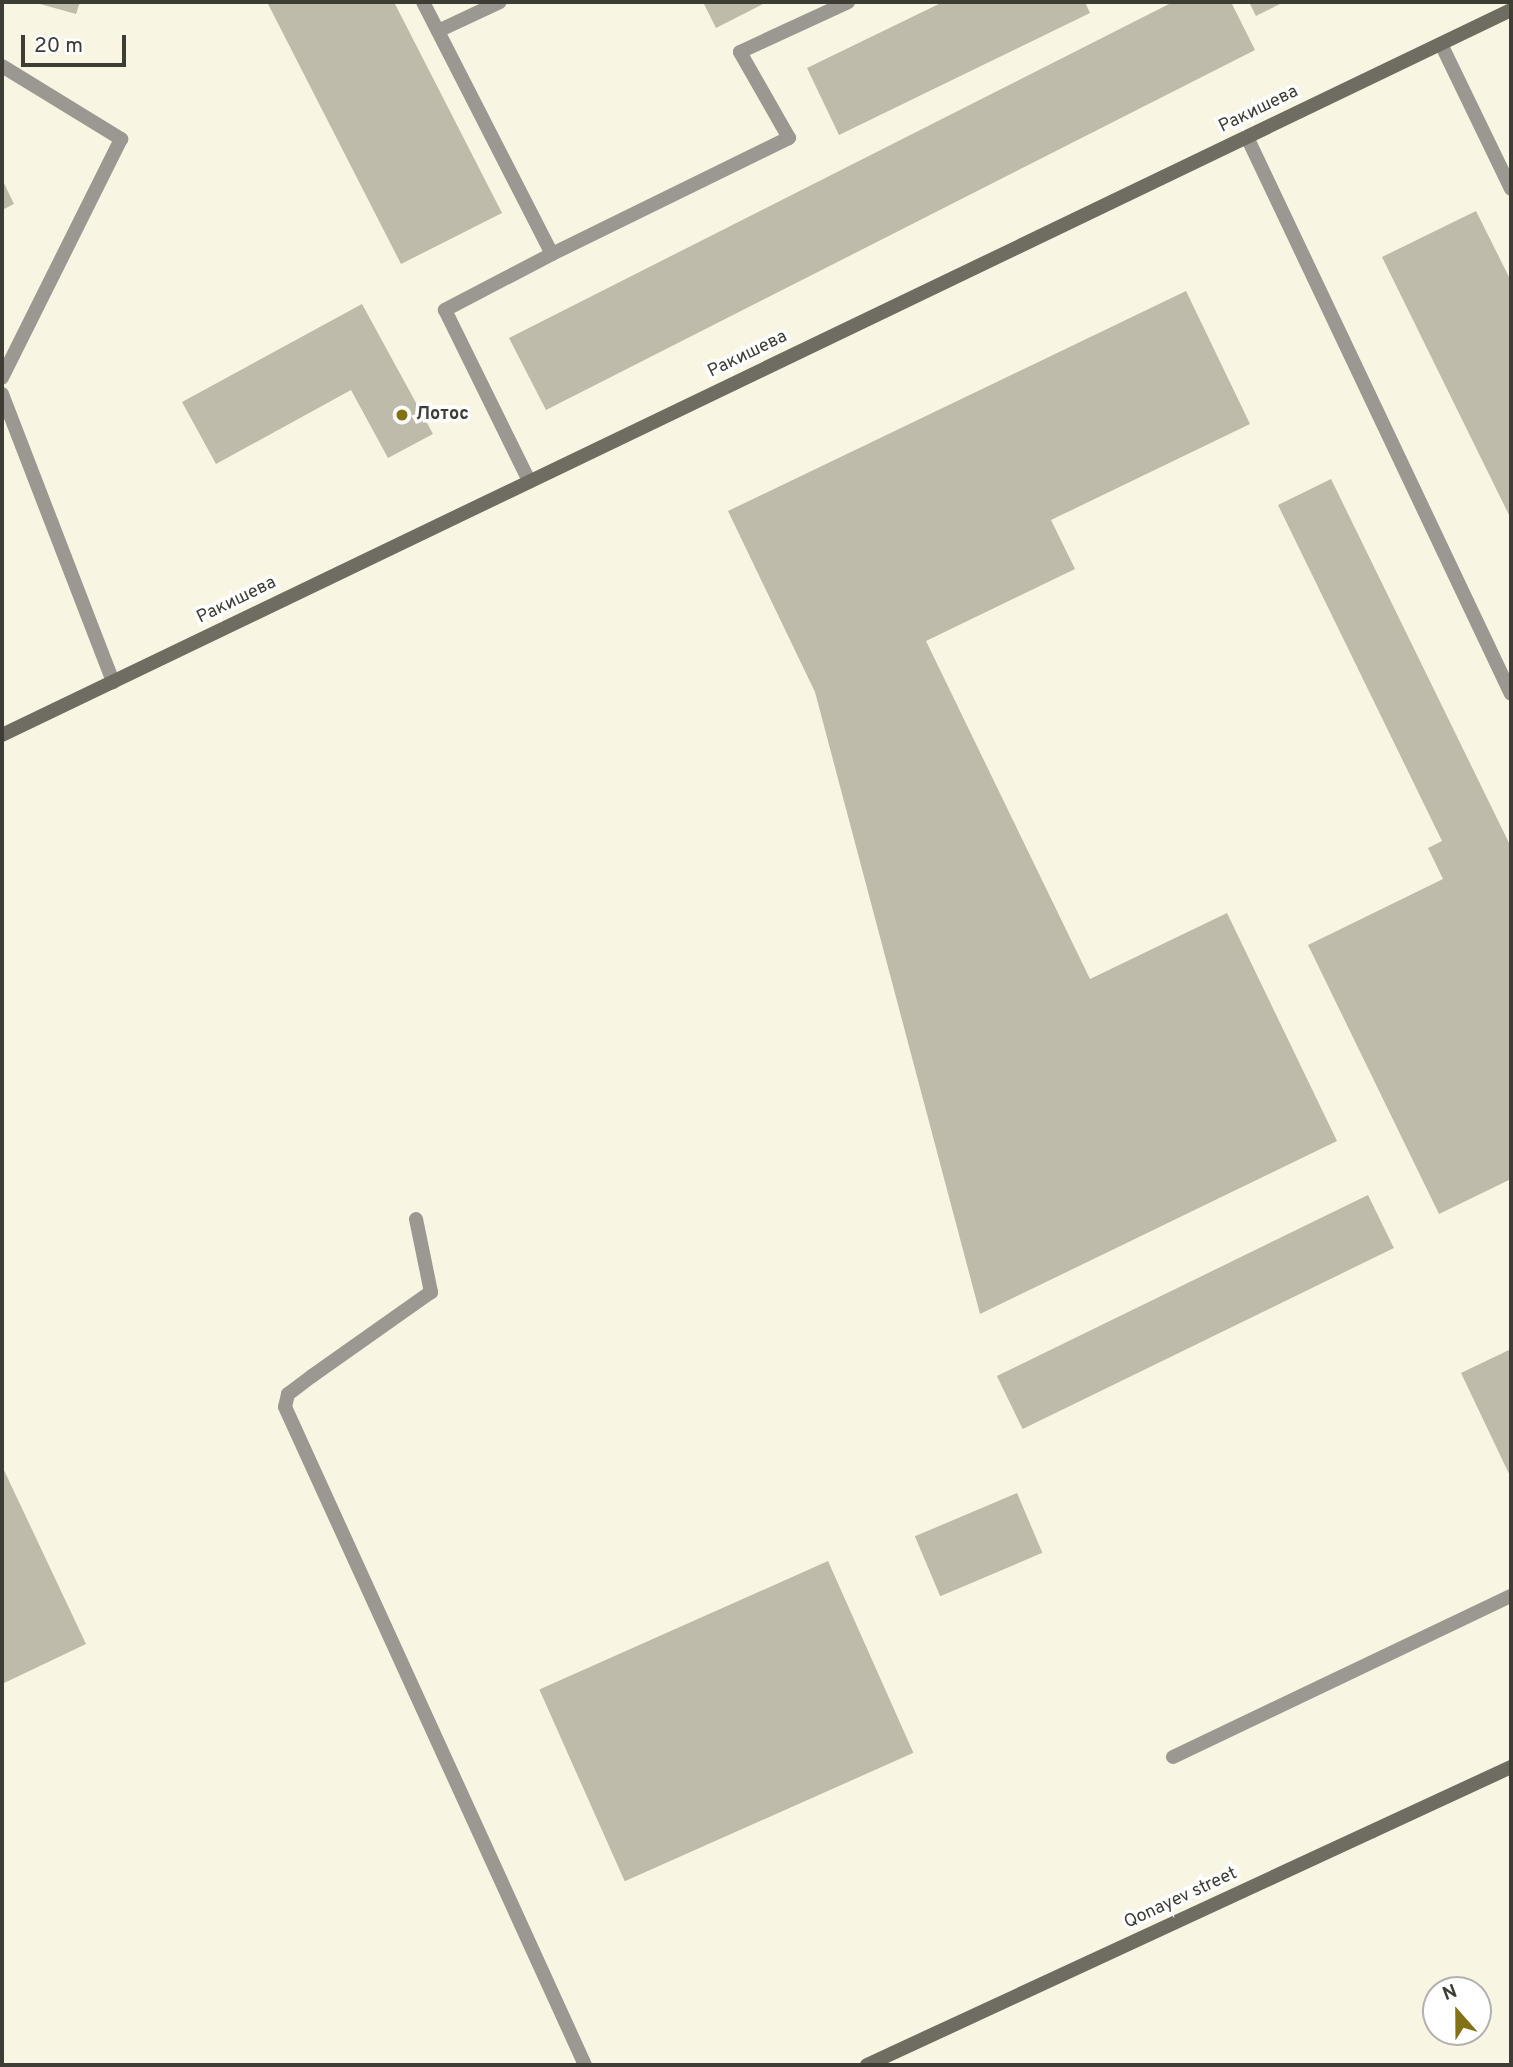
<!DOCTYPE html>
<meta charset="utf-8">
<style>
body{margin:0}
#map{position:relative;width:1513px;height:2067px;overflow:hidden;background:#f8f5e2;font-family:Overpass,sans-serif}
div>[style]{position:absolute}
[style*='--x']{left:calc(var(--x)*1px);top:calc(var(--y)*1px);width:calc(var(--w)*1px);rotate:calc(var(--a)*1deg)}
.building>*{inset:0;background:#bebbaa;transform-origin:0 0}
.lane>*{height:14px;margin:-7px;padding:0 7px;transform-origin:7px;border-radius:7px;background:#9a9891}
.street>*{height:14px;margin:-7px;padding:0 7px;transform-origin:7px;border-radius:7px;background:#9a9891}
.secondary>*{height:14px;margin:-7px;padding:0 7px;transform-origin:7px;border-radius:7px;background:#6f6d62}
.dots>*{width:19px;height:19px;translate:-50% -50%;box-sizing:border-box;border:4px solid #fff;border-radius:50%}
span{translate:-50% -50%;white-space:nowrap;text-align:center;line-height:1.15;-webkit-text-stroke:7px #fff;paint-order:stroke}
.street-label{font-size:18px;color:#3e3d35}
.poi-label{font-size:18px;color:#3e3d35;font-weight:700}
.left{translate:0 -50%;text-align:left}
.frame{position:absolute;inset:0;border:4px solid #3e3d35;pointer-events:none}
.north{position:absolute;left:1422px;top:1976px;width:70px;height:70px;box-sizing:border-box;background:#fff;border:2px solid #b2b1ae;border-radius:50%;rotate:339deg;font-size:19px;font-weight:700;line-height:28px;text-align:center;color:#3e3d35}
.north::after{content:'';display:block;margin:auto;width:24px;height:32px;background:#837214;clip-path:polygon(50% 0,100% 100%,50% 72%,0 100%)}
.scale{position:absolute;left:21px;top:35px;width:105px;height:32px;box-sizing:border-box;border:4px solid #3e3d35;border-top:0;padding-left:9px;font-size:21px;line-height:24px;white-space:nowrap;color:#3e3d35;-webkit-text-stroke:5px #fff;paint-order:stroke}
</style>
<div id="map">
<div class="building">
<i style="clip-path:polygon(33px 2px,80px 2px,76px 14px)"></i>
<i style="clip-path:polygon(267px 2px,394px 2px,502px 213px,401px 264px)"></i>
<i style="clip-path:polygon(703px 2px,767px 2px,716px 28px)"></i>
<i style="clip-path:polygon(943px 2px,1085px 2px,1090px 13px,839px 135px,807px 68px)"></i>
<i style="clip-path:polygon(1173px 2px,1231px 2px,1255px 50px,546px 410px,509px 338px)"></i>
<i style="clip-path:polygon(1249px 2px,1284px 2px,1256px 16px)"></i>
<i style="clip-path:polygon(2px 179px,14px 204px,2px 210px)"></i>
<i style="clip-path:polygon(1476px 211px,1511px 281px,1511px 519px,1382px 257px)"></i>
<i style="clip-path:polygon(1186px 291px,1250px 424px,1051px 520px,1075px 569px,926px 641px,1090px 979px,1227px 913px,1337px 1141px,980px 1314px,815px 692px,728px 511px)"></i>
<i style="clip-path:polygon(362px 304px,433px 434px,388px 458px,351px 390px,216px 464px,182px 402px)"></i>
<i style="clip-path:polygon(1331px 479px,1511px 847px,1511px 1179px,1439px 1214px,1308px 945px,1443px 879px,1428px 848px,1442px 841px,1278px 505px)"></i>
<i style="left:1368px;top:1195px;width:59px;height:413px;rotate:64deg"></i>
<i style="clip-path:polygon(1511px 1349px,1511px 1478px,1461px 1373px)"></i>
<i style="clip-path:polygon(2px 1466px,86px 1644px,2px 1684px)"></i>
<i style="left:1017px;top:1493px;width:65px;height:111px;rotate:67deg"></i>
<i style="left:828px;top:1561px;width:210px;height:316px;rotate:66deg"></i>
</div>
<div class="lane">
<i style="--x:423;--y:2;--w:283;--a:62.9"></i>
<i style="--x:552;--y:254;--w:121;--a:152.4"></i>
<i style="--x:445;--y:310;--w:191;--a:63.8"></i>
<i style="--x:438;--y:31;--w:68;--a:-25.1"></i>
<i style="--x:1441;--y:44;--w:161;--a:64.2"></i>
<i style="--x:2;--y:66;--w:140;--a:31.5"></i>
<i style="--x:121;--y:139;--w:267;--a:116.5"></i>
<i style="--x:552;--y:254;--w:264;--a:-26.1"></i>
<i style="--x:789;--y:138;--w:99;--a:-119.7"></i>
<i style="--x:740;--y:52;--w:119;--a:-24.8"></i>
<i style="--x:2;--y:394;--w:309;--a:68.9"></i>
<i style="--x:416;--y:1219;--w:75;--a:78.4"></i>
<i style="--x:431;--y:1292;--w:146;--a:144.8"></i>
<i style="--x:312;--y:1376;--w:30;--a:143"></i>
<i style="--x:288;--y:1394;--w:13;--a:103"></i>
<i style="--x:285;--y:1407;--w:723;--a:65.49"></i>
<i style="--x:1173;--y:1757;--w:374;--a:-25.5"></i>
</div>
<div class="street">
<i style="--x:1247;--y:137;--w:616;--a:64.64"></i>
</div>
<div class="secondary">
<i style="--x:2;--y:735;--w:1674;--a:-25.66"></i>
<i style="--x:867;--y:2065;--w:710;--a:-24.83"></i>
</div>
<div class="dots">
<i style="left:402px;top:415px;background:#837214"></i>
</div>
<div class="street-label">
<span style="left:1259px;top:110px;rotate:-26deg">Ракишева</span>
<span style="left:748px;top:355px;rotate:-26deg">Ракишева</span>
<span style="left:237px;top:601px;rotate:-26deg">Ракишева</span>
<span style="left:1181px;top:1899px;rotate:-25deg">Qonayev street</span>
</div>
<div class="poi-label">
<span class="left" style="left:416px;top:415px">Лотос</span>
</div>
<div class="frame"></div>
<div class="north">N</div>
<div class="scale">20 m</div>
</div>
